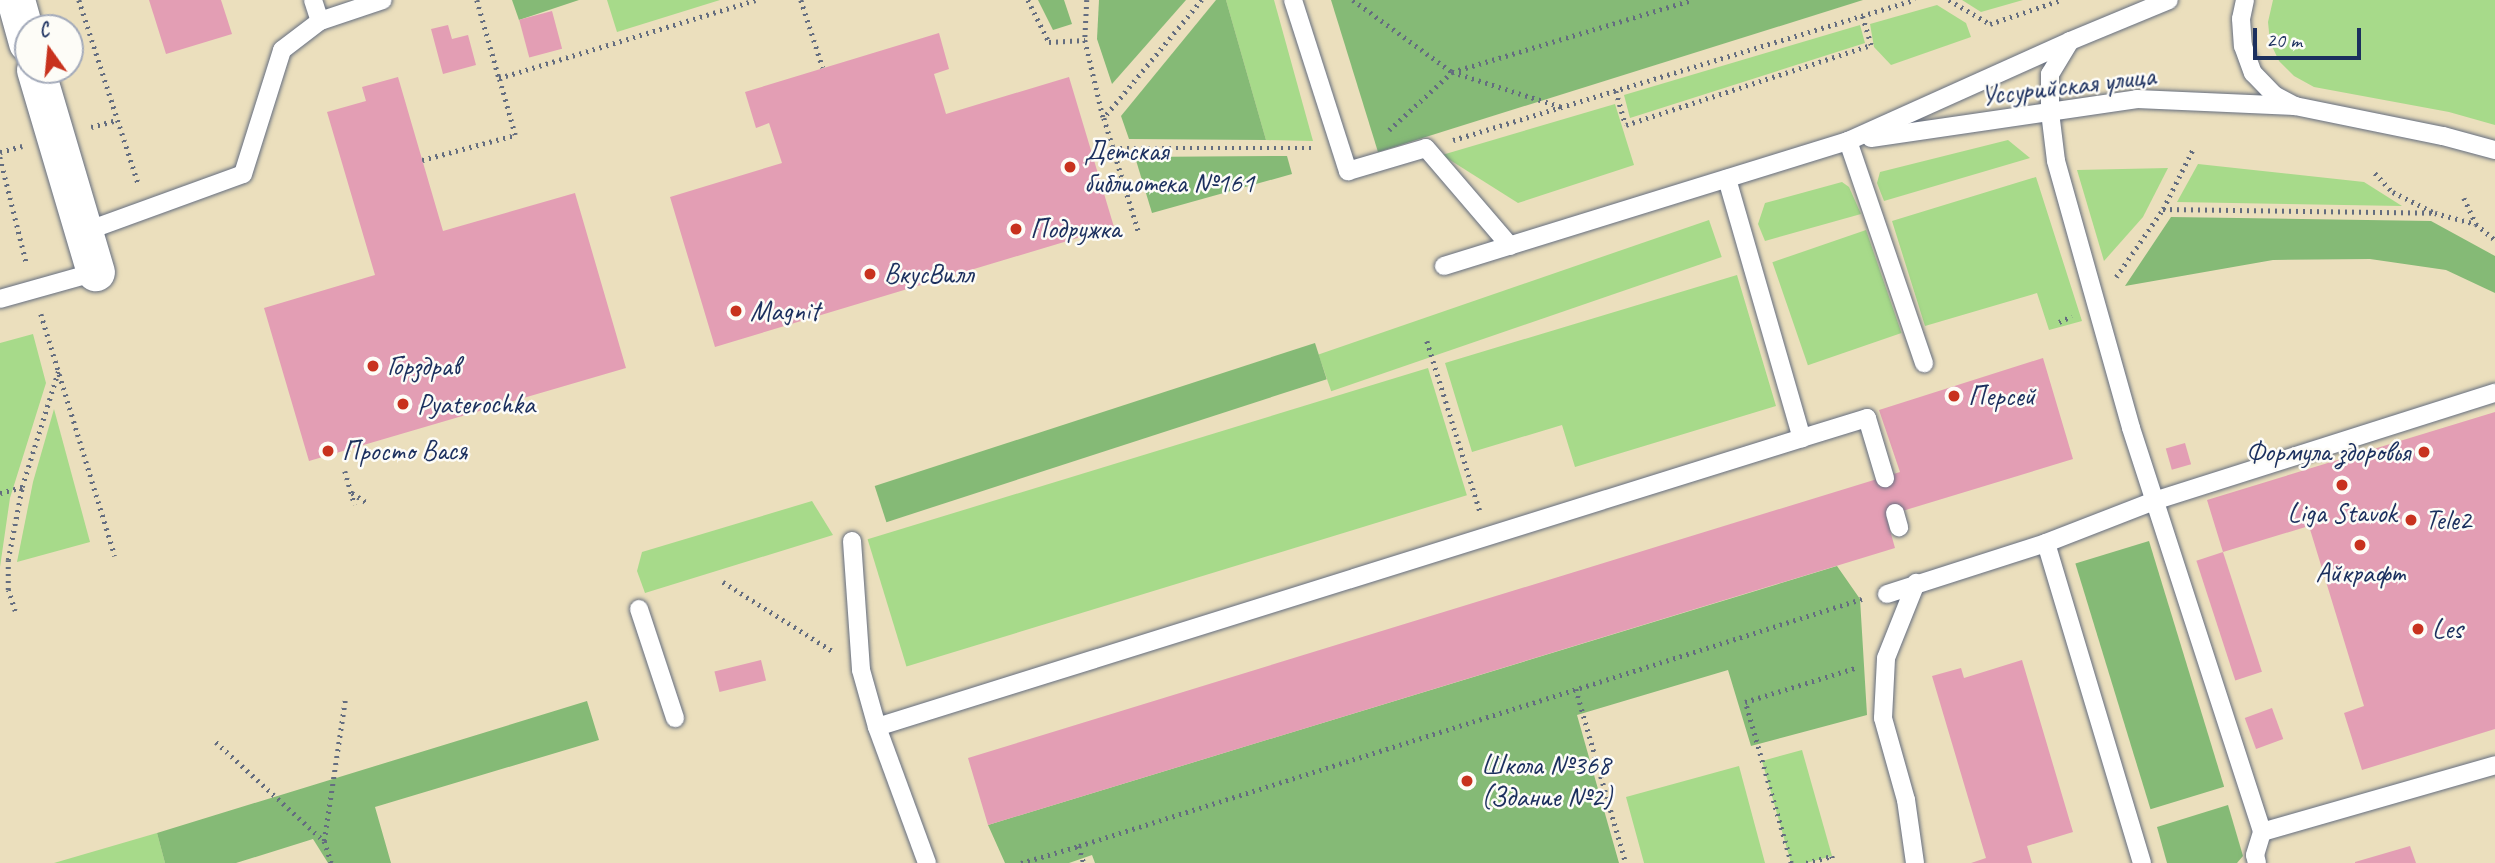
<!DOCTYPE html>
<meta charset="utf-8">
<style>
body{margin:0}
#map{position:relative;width:2495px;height:863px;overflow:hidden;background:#ebdfbd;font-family:Caveat,sans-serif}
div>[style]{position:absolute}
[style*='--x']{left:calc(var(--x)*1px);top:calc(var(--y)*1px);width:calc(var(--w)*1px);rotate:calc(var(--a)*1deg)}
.green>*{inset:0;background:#a7da8a;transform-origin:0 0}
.forest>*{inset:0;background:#85ba76;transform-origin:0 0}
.building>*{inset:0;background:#e39eb4;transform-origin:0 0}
.path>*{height:4.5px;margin-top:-2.25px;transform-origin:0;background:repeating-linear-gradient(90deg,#646d7f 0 2px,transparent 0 7px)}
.roads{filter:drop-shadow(0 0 2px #646d7f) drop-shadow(0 0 2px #646d7f)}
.service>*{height:18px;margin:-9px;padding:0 9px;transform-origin:9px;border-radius:9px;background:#fff}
.tertiary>*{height:38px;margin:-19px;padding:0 19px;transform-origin:19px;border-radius:19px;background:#fff}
.dots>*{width:19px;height:19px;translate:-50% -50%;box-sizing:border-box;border:4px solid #fdfcf7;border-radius:50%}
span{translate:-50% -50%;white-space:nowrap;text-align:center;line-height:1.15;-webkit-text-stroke:5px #fdfcf7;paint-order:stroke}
.street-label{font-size:28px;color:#1b2f5e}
.poi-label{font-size:28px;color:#1b2f5e}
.left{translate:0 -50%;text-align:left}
.right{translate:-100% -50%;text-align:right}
.north{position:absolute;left:14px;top:14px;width:70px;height:70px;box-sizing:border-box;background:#fdfcf7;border:2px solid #a3aaba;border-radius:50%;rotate:345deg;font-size:19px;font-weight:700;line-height:28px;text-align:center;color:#1b2f5e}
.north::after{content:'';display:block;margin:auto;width:24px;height:32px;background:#c8321e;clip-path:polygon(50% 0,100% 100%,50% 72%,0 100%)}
.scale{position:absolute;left:2253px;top:28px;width:108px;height:32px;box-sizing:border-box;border:4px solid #1b2f5e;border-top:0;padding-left:9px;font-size:21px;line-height:24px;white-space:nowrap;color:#1b2f5e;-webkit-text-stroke:5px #fdfcf7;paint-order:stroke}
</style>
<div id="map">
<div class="green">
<i style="clip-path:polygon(607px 0,720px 0,617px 32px)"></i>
<i style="clip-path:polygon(1226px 0,1274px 0,1313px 141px,1266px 140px)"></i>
<i style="clip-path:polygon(1962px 0,2023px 0,1981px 12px)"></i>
<i style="clip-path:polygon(2273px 0,2495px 0,2495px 125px,2449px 112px,2314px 87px,2294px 76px,2279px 61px,2270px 42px,2268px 22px)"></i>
<i style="clip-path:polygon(1937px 5px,1966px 23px,1971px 37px,1891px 65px,1874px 47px,1870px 24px)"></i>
<i style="clip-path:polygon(1860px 25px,1865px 43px,1630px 118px,1624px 95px)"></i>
<i style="clip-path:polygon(1615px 104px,1634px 165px,1518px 203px,1442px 155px)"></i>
<i style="clip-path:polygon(2008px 140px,2030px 158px,1884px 201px,1877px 183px,1880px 172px)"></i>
<i style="clip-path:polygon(2198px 164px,2364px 182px,2402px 206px,2177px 202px)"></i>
<i style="clip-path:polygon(2168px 168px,2143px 217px,2104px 261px,2077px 170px)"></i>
<i style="clip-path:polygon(2036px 177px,2082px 321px,2049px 330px,2037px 293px,1925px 326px,1892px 221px)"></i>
<i style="clip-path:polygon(1842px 182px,1849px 187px,1861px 214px,1765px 241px,1758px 224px,1765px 203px)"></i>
<i style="left:1709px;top:220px;width:39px;height:413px;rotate:71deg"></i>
<i style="left:1866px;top:230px;width:109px;height:99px;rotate:71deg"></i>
<i style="clip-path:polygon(1737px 275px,1776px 406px,1575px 467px,1562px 425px,1472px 452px,1445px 363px)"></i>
<i style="clip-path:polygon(33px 334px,46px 383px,10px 498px,0 567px,0 343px)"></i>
<i style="left:1428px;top:368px;width:133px;height:586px;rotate:73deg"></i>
<i style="clip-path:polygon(54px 409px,90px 542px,17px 562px,33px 482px)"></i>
<i style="clip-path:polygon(812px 501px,833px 535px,645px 593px,637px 571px,642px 552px)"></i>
<i style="clip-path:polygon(1802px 750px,1832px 856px,1806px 863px,1791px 863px,1762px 761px)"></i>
<i style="clip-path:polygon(1739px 766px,1765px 863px,1644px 863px,1626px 797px)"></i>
<i style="clip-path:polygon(157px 833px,165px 863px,54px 863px)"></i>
</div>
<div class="forest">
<i style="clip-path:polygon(512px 0,579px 0,519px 20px)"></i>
<i style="clip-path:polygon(1038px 0,1064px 0,1072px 24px,1053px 30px)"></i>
<i style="clip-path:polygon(1099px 0,1186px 0,1112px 84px,1097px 39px)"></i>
<i style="clip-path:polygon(1216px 0,1226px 0,1266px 140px,1129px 139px,1121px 116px)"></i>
<i style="clip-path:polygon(1331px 0,1863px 0,1378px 152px)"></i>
<i style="clip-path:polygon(1287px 156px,1292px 174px,1152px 213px,1135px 157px)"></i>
<i style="clip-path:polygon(2171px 217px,2431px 221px,2495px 256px,2495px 293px,2446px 270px,2370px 259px,2273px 260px,2125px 286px)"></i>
<i style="left:1315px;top:343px;width:38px;height:463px;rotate:72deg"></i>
<i style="left:2149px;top:541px;width:257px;height:77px;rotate:73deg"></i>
<i style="clip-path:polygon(1837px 566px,1860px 599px,1867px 715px,1751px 746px,1728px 670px,1577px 715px,1619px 863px,1095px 863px,1092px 855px,1069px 863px,1005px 863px,988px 825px)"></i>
<i style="clip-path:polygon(587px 701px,599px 740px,375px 807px,391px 863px,328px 863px,313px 839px,236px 863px,165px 863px,157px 833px)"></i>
<i style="clip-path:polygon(2228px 805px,2243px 856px,2237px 863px,2167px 863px,2157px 827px)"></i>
</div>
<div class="building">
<i style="clip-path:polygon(149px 0,221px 0,232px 34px,166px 54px)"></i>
<i style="left:552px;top:11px;width:39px;height:34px;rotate:75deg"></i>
<i style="clip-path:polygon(448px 25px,452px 39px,468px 35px,476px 65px,443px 74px,431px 29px)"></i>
<i style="clip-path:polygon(939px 33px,949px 69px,934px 74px,946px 114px,1069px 77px,1114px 227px,715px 347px,670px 197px,782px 163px,769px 123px,756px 128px,745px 92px)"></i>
<i style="clip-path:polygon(398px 77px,443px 231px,575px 193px,626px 368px,309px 461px,264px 308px,375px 275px,327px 112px,366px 101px,362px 87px)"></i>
<i style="clip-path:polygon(2043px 358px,2073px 459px,1886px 516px,1895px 548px,988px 825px,968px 758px,1900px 472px,1879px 410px)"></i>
<i style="clip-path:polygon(2495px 412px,2495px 729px,2362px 770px,2344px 713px,2364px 706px,2309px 526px,2223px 552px,2207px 500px)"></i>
<i style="left:2185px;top:443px;width:22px;height:20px;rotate:74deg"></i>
<i style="left:2223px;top:552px;width:126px;height:28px;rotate:72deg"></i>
<i style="left:761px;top:660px;width:21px;height:48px;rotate:76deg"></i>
<i style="clip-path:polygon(2022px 660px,2073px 832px,2027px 846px,2032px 863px,1971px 863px,1986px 858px,1932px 676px,1961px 668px,1964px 678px)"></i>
<i style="left:2272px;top:708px;width:33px;height:29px;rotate:70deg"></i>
<i style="clip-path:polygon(2410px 846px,2416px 863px,2355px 863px,2355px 862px)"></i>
</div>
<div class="path">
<i style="--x:79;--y:0;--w:195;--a:72.1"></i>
<i style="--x:477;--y:0;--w:81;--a:74.2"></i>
<i style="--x:499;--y:78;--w:268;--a:-16.9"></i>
<i style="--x:801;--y:0;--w:71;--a:72.1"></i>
<i style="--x:1028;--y:0;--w:47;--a:63.4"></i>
<i style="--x:1049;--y:42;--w:36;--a:-3"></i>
<i style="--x:1087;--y:0;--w:40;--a:92.9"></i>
<i style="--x:1085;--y:40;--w:79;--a:76.8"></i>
<i style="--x:1202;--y:0;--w:153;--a:129.7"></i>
<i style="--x:1104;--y:118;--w:31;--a:73"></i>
<i style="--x:1113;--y:148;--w:201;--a:0"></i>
<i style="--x:1353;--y:0;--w:122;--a:36"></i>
<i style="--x:1452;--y:72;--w:115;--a:17.7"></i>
<i style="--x:1949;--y:0;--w:48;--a:30.3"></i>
<i style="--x:1990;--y:24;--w:75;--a:-18.7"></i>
<i style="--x:1616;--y:91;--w:35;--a:74"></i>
<i style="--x:1626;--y:125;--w:258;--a:-18.1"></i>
<i style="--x:1871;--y:45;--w:30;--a:-107"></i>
<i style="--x:91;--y:127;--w:27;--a:-15"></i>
<i style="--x:1389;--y:130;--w:86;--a:-42.6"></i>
<i style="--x:1452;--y:72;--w:251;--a:-16.7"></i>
<i style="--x:1453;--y:140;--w:483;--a:-16.9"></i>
<i style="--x:1113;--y:148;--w:89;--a:73"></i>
<i style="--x:0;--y:152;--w:23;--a:-15"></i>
<i style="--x:0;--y:157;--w:111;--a:76"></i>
<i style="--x:422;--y:160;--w:96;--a:-15"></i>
<i style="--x:515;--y:135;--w:59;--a:-105.7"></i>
<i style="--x:2375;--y:173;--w:26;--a:47"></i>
<i style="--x:2393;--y:192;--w:47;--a:26.6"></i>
<i style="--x:2435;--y:213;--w:42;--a:15"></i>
<i style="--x:2464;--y:198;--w:29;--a:65"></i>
<i style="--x:2476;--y:224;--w:25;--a:40"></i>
<i style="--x:2163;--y:209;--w:272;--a:0.8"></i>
<i style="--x:2116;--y:277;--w:83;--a:-55.3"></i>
<i style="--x:2163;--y:209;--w:67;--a:-63.4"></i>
<i style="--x:41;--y:314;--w:253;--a:73"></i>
<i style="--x:2059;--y:322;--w:14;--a:-25"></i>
<i style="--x:1427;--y:341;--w:178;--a:72.7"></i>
<i style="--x:345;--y:471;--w:35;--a:74"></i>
<i style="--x:0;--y:493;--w:23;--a:-15"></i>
<i style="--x:352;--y:493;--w:17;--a:33"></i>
<i style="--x:723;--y:582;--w:131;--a:32.2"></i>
<i style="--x:15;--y:611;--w:22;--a:-108"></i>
<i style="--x:8;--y:590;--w:30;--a:-90"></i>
<i style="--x:8;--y:560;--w:74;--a:-79.1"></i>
<i style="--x:22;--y:487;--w:121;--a:-72.6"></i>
<i style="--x:1576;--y:689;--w:181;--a:74"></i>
<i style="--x:216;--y:742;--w:147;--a:42.5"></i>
<i style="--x:1079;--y:846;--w:821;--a:-17.51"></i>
<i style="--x:331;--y:863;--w:23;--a:-108"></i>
<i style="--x:324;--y:841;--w:142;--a:-81.5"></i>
<i style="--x:1021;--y:863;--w:60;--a:-16.3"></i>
<i style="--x:1079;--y:846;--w:18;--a:74"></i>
<i style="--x:1791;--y:863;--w:167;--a:-105.9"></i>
<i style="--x:1745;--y:702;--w:118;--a:-17.2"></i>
<i style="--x:1806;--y:863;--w:27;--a:-15"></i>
<i style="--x:1832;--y:856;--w:7;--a:74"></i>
</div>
<div class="roads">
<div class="service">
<i style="--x:313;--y:0;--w:22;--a:72"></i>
<i style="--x:1293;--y:0;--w:180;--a:72.2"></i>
<i style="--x:1348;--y:171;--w:81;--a:-16.4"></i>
<i style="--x:1426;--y:148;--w:129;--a:49.4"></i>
<i style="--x:2245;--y:0;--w:19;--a:102"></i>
<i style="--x:2241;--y:19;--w:27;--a:86"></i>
<i style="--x:2243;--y:46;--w:29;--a:70"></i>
<i style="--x:2253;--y:73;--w:30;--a:46"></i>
<i style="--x:2274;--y:95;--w:24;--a:28"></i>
<i style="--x:2295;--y:106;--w:151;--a:11.5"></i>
<i style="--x:2443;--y:136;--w:54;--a:15.1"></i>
<i style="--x:2070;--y:41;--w:39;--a:121"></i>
<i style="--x:2050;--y:74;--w:38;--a:90"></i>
<i style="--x:2050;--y:112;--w:49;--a:83"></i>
<i style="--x:2056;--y:161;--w:277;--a:74.3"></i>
<i style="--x:2131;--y:428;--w:425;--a:72"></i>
<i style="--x:2262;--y:832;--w:242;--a:-16"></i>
<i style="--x:1871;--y:138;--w:269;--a:-8.3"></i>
<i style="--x:2137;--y:99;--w:158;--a:2.5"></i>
<i style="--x:1848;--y:141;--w:235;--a:71.1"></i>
<i style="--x:1727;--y:179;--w:270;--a:73.9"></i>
<i style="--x:1802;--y:438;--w:68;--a:-17.1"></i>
<i style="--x:1867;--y:418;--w:63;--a:73.3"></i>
<i style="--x:84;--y:232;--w:169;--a:-20"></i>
<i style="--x:243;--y:174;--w:130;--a:-72.5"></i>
<i style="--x:282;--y:50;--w:48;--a:-37.3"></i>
<i style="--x:320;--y:21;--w:66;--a:-18.4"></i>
<i style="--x:1444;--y:266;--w:423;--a:-17.2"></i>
<i style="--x:1848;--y:141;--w:243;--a:-24.2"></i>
<i style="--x:2070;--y:41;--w:107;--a:-22.5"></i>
<i style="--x:0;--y:299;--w:100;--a:-15.7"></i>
<i style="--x:1895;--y:513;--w:15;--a:74"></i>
<i style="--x:852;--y:541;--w:129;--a:86"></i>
<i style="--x:861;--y:670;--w:59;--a:74.3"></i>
<i style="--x:877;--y:727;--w:969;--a:-17.35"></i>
<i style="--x:2046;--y:543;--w:334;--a:73.3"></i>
<i style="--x:1887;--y:594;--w:167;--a:-17.8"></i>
<i style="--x:2046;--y:543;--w:119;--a:-21.2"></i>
<i style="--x:2157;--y:500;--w:355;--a:-17.6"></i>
<i style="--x:639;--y:609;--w:115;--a:71.7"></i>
<i style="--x:877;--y:727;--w:145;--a:69.8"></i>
<i style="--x:1915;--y:863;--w:64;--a:-98.1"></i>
<i style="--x:1906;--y:800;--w:85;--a:-105.7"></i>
<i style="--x:1883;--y:718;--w:60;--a:-87.1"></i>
<i style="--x:1886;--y:658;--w:81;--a:-68.2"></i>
<i style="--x:2257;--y:863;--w:8;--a:-104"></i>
<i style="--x:2255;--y:855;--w:24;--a:-73"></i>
</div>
<div class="tertiary">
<i style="--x:16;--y:0;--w:45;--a:74.4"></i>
<i style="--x:36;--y:70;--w:211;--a:73.5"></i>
</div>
</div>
<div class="dots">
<i style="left:1070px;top:167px;background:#c8321e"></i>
<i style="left:1016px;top:229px;background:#c8321e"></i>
<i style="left:870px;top:274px;background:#c8321e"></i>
<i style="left:736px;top:311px;background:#c8321e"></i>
<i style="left:373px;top:366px;background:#c8321e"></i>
<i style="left:1954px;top:396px;background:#c8321e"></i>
<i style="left:403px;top:404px;background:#c8321e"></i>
<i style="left:328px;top:451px;background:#c8321e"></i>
<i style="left:2424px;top:452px;background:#c8321e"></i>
<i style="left:2342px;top:485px;background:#c8321e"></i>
<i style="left:2411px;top:520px;background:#c8321e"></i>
<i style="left:2360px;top:545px;background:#c8321e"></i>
<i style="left:2418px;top:629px;background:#c8321e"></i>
<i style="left:1467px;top:781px;background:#c8321e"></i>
</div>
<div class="street-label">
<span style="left:2068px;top:86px;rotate:-7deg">Уссурийская улица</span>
</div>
<div class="poi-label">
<span class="left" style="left:1084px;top:167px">Детская<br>библиотека №161</span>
<span class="left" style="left:1030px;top:229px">Подружка</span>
<span class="left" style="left:884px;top:274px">ВкусВилл</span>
<span class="left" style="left:750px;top:311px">Magnit</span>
<span class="left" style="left:387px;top:366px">Горздрав</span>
<span class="left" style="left:1968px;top:396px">Персей</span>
<span class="left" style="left:417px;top:404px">Pyaterochka</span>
<span class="left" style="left:342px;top:451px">Просто Вася</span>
<span class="right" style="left:2410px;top:452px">Формула здоровья</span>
<span style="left:2342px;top:513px">Liga Stavok</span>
<span class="left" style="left:2425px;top:520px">Tele2</span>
<span style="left:2360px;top:573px">Айкрафт</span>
<span class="left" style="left:2432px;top:629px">Les</span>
<span class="left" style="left:1481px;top:781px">Школа №368<br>(Здание №2)</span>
</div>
<div class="north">С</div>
<div class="scale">20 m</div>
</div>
